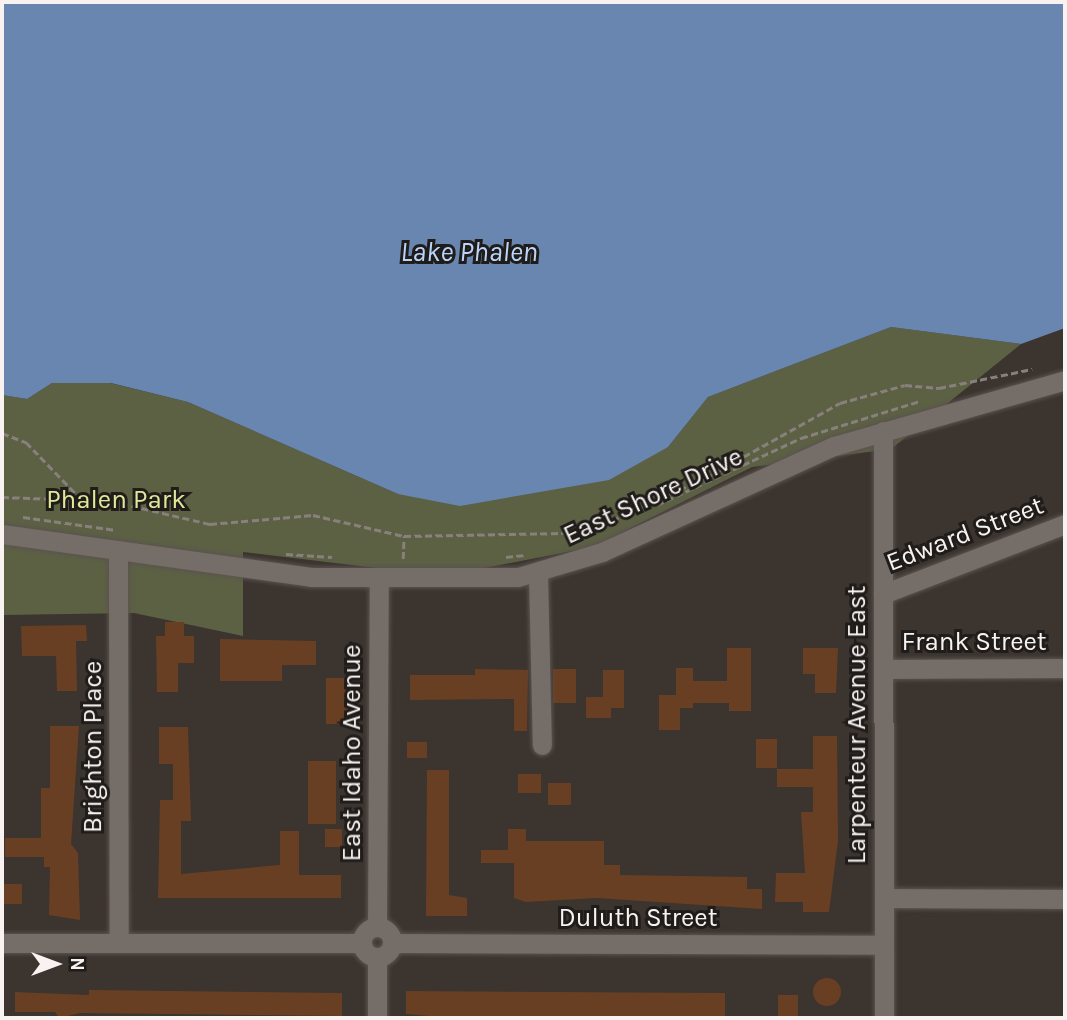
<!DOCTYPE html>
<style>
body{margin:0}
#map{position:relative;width:1067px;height:1020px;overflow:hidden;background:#3b342f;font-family:Karla,sans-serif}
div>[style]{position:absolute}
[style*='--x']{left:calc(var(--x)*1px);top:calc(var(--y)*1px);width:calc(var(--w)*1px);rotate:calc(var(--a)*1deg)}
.green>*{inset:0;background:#5d6144}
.water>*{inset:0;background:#6886af}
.building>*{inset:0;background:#693f24;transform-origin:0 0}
.round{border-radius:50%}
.path>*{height:2.5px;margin-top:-1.25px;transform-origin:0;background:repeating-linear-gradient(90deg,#87807c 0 7px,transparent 0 10.5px)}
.roads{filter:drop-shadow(0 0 2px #5a534f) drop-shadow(0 0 2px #5a534f)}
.minor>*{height:19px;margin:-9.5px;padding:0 9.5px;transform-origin:9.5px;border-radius:9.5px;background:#756d68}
.minor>.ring{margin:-9.5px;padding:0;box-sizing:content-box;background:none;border:19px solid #756d68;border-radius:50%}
span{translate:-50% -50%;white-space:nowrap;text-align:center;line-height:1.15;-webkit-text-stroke:6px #1f1c1a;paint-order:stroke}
.street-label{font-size:26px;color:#f8f3f0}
.park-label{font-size:26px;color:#e0e899}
.water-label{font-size:28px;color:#bad5fb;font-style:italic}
.frame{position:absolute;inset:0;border:4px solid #f8f3f0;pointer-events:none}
.north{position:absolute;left:21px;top:929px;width:70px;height:70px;-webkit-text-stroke:5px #1f1c1a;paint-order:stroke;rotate:90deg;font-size:19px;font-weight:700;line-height:28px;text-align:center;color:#f8f3f0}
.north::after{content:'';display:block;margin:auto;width:24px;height:32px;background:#f8f3f0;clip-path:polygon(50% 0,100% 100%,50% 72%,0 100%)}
</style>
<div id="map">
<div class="green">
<i style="clip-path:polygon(891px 327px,1021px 344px,891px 449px,752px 467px,593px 547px,443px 576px,243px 552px,243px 636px,134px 613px,2px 615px,2px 395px,27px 399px,52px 383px,110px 383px,188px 402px,398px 494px,668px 447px,708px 397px)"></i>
</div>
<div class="water">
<i style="clip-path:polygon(2px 2px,1065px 2px,1065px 328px,1021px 344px,891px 327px,708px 397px,668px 447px,609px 480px,460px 506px,398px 494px,188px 402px,111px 383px,52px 383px,27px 399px,2px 395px)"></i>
</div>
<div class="building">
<i style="clip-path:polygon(165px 622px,184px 622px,184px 636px,194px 636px,194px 663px,178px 663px,178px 692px,157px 692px,156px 636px,165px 636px)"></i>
<i style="clip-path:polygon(86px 625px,87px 641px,76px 641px,77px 691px,57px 691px,56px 656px,22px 656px,21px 626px)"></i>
<i style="clip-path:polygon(220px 639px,316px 641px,316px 665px,282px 665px,282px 681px,220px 681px)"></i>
<i style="clip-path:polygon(727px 648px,751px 648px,751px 711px,729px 711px,729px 703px,693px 703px,693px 708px,680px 708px,680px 730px,659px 730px,659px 695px,676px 695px,676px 668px,693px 668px,693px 681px,727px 681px)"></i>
<i style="clip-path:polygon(803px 648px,838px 648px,836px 693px,815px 693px,815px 674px,803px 674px)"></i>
<i style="clip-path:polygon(475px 669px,528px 670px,527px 731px,514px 731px,514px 699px,410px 700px,410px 675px,475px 675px)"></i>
<i style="left:576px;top:669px;width:34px;height:23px;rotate:90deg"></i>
<i style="clip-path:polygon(603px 670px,624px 670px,624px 708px,611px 708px,611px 718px,586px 718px,586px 697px,603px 697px)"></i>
<i style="left:326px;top:678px;width:23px;height:46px"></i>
<i style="clip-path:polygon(50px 726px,79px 726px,71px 844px,78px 853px,80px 920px,49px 915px,50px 867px,44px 867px,44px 857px,5px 857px,5px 838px,41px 838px,41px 788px,50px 788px)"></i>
<i style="clip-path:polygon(159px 727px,188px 727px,191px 821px,181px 821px,181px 874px,280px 865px,280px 831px,299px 831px,299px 875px,341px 875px,341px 898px,158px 898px,160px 800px,173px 800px,173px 764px,159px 764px)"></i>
<i style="clip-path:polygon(813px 736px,837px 736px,838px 841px,829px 912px,803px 912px,803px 902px,775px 902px,776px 873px,805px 873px,801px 812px,813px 812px,813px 787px,777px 787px,777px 769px,813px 769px)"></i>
<i style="left:756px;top:739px;width:21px;height:29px"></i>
<i style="left:407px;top:742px;width:20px;height:16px"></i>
<i style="left:308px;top:761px;width:28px;height:63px"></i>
<i style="clip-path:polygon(427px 770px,449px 770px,449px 895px,467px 898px,467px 916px,426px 916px)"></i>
<i style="left:518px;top:774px;width:23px;height:19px"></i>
<i style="left:548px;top:783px;width:23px;height:22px"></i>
<i style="left:325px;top:829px;width:17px;height:18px"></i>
<i style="clip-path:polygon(508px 829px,526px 829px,526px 841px,604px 841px,604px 865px,620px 865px,620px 875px,747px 877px,747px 889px,762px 889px,762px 909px,597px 898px,526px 902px,514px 898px,514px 863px,481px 863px,481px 850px,508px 850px)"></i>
<i style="left:4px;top:884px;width:18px;height:20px"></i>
<i class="round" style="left:813px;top:978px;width:28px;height:28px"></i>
<i style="clip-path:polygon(89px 990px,342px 993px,342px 1016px,80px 1013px,59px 1018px,55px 1012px,15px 1012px,15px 992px,89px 995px)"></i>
<i style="clip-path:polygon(406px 991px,725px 993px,725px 1017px,453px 1018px,406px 1014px)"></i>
<i style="left:778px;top:995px;width:20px;height:22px"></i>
</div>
<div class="path">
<i style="--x:2;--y:433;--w:26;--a:21"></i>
<i style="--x:26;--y:442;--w:79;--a:46"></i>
<i style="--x:2;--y:497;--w:109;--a:2.1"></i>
<i style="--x:111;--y:501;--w:102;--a:13.1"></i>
<i style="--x:210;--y:524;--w:103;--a:-5"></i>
<i style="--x:313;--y:515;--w:93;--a:13"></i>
<i style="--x:404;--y:536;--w:161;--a:-1.1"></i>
<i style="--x:565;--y:533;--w:28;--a:-8"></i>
<i style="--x:593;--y:529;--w:125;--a:-24.5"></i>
<i style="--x:707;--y:477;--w:152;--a:-29.1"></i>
<i style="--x:840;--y:403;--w:67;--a:-15.5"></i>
<i style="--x:905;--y:385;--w:34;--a:5"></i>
<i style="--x:939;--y:388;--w:95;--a:-11.5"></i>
<i style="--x:657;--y:505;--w:159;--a:-25"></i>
<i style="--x:801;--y:438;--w:125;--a:-17.3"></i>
<i style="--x:23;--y:517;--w:94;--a:8"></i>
<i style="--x:286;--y:554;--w:46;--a:3.7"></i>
<i style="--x:506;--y:557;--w:18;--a:-6"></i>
<i style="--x:403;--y:559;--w:23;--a:-88"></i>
</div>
<div class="roads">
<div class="minor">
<i style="--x:883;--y:431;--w:587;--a:89.9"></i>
<i style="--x:2;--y:534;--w:312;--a:7.9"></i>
<i style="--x:311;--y:577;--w:207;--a:0"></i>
<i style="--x:518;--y:577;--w:88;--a:-16.6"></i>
<i style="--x:602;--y:552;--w:255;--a:-24.6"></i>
<i style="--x:834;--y:446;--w:240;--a:-15.9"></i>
<i style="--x:118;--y:550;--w:393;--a:89.9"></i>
<i style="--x:538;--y:574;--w:171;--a:88.7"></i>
<i style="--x:883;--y:594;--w:195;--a:-21"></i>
<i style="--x:883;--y:669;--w:182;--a:-0.3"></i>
<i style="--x:884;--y:898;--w:181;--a:0.3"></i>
<i class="ring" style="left:362px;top:927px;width:11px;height:11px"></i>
<i style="--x:377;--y:927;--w:348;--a:-89.7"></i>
<i style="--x:2;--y:943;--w:360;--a:0"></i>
<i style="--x:393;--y:943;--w:491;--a:0.2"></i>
<i style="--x:377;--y:957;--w:61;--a:90"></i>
</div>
</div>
<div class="street-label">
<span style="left:653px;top:496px;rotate:-25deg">East Shore Drive</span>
<span style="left:965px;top:534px;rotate:-21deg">Edward Street</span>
<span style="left:974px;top:642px">Frank Street</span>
<span style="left:857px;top:725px;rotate:-90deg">Larpenteur Avenue East</span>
<span style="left:93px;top:747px;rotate:-90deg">Brighton Place</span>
<span style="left:352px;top:753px;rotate:-90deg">East Idaho Avenue</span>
<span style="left:638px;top:918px">Duluth Street</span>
</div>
<div class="park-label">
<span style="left:116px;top:500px">Phalen Park</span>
</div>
<div class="water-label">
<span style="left:469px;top:252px">Lake Phalen</span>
</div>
<div class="frame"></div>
<div class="north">N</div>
</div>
